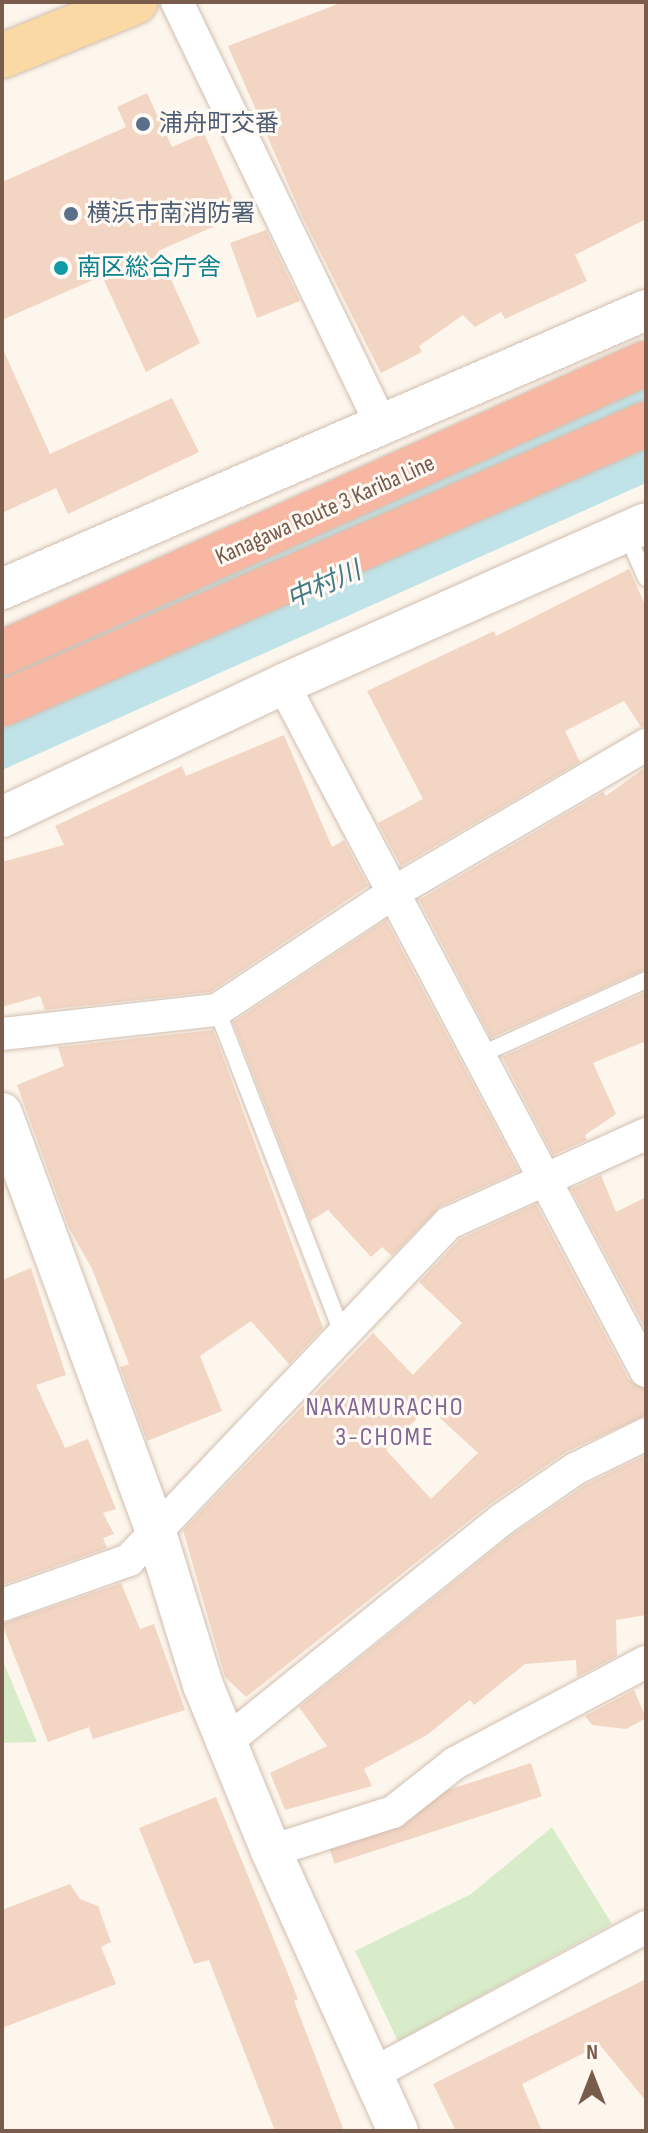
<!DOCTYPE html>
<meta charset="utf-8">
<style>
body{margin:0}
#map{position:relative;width:648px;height:2133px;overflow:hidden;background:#fdf6ec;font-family:"Sofia Sans Condensed","Noto Sans JP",sans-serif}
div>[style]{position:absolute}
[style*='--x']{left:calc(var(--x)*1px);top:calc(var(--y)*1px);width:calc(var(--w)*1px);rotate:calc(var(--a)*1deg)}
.green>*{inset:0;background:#d8ecc9}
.water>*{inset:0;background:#bfe3e8}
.building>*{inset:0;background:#f3d5c3;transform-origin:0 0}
.roads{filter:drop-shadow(0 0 2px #d1beb0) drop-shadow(0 0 2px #d1beb0)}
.service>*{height:16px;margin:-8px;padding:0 8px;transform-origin:8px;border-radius:8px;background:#fff}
.minor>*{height:32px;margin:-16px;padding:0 16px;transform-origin:16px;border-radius:16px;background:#fff}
.tertiary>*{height:40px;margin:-20px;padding:0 20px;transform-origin:20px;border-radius:20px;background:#fff}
.primary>*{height:44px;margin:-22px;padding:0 22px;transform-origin:22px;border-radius:22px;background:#fbd9a5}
.motorway>*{height:44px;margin:-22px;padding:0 22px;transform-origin:22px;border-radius:22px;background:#f7b7a3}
.dots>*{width:22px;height:22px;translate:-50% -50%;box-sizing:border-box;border:4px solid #fffaf3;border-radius:50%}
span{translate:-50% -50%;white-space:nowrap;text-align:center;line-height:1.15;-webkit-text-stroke:6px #fffaf3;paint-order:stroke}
.service-label{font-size:24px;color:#4e5e75}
.left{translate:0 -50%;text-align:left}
.culture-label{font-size:24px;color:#0d838f}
.street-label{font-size:24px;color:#7a5c4d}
.water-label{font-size:26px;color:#437c86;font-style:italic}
.neighbourhood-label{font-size:26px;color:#846695;letter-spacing:2px}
.frame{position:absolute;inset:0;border:4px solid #7a5c4d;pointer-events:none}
.north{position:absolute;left:552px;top:2037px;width:80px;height:80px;-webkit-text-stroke:6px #fffaf3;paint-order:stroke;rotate:0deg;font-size:22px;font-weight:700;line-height:32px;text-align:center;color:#7a5c4d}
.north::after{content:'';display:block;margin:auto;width:28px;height:36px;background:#7a5c4d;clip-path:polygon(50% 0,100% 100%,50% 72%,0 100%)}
</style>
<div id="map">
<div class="green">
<i style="clip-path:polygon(2px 1659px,37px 1742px,2px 1743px)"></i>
<i style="clip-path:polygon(552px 1827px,612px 1924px,398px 2041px,355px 1951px,471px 1894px)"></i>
</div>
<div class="water">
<i style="clip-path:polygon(646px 367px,646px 483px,2px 770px,2px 640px)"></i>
</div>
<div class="building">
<i style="clip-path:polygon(343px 2px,646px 2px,646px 219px,575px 255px,587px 281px,505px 319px,501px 312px,475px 327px,463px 315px,419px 346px,422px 352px,381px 373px,302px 216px,228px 46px)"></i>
<i style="clip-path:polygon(147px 93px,172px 147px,204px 133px,240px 215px,158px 251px,200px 343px,146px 372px,102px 276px,2px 320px,2px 182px,126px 127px,117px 107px)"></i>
<i style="clip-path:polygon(266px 230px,300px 301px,257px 318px,230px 243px)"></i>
<i style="clip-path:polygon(2px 347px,50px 454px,172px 398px,199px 452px,68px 514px,56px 488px,2px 513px)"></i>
<i style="clip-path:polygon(629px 569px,646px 607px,646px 726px,641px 727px,624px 701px,565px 731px,580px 762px,401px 866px,378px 823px,423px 799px,367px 691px,494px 631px,496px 636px)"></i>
<i style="clip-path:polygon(284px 735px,332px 847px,344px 840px,368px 886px,210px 992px,45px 1010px,40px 996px,2px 1007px,2px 862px,64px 845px,55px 826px,182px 766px,186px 776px)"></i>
<i style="clip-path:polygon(646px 767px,646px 969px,491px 1038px,419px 900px,603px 792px,606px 796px)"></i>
<i style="clip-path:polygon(386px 920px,519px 1171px,441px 1206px,392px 1256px,382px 1247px,371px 1257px,328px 1210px,310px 1221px,233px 1022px)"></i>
<i style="clip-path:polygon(646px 992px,646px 1041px,593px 1063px,616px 1114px,585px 1135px,587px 1140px,553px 1155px,502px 1057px)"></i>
<i style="clip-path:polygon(213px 1030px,323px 1328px,289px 1364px,251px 1321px,200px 1356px,222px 1411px,147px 1441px,120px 1367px,129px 1364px,92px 1269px,69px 1228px,17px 1085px,64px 1066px,58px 1047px)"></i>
<i style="clip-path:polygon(601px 1175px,616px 1212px,646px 1197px,646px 1330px,571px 1189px)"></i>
<i style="clip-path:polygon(evenodd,536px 1204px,629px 1380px,646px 1390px,646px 1415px,566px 1452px,490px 1504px,246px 1697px,225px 1677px,183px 1530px,373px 1333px,413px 1375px,462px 1323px,419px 1282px,460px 1239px,536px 1204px,428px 1407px,478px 1453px,431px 1499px,386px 1450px,428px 1407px)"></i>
<i style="clip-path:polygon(31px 1268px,66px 1375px,36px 1385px,65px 1448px,88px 1439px,116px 1509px,103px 1513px,114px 1534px,103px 1538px,107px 1548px,2px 1585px,2px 1280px)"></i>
<i style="clip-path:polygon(646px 1455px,646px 1615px,616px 1620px,617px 1656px,577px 1677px,576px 1660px,525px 1664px,474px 1705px,470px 1700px,427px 1735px,364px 1769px,372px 1786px,285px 1810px,270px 1773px,327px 1746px,299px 1707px,512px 1535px,585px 1485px)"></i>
<i style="clip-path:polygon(121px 1583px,140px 1629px,154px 1624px,185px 1710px,93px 1739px,89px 1727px,48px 1742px,2px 1624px)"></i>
<i style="clip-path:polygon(634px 1690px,646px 1718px,626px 1729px,592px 1725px,585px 1716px)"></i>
<i style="left:531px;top:1763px;width:35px;height:218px;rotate:72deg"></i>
<i style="clip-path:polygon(216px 1797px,298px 1999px,294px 2001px,344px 2131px,275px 2131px,209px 1960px,194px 1964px,139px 1828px)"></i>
<i style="clip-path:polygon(70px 1884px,80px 1899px,98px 1906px,111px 1942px,101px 1947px,116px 1984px,2px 2028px,2px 1910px)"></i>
<i style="clip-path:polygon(646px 1979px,646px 2101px,600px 2045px,522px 2084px,542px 2131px,456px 2131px,433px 2084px)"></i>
</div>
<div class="roads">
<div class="service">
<i style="--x:626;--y:532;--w:50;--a:66.5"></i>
<i style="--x:217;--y:1010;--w:343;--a:68.8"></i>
<i style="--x:482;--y:1054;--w:180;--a:-24.3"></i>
</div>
<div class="minor">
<i style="--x:177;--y:2;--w:466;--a:64.2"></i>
<i style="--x:283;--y:684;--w:777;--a:62.15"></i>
<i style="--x:2;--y:1034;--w:216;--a:-6.4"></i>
<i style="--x:217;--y:1010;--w:215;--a:-33.6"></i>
<i style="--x:396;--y:891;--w:290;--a:-30.3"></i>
<i style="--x:2;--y:1605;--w:135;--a:-19.5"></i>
<i style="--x:129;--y:1560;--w:465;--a:-46.5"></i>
<i style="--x:449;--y:1223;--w:216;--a:-24.3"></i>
<i style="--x:226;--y:1742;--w:353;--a:-38.9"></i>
<i style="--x:501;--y:1520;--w:90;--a:-34.6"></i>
<i style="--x:575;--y:1469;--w:79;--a:-26.2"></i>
<i style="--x:271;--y:1851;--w:128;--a:-17.7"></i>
<i style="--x:393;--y:1812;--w:79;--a:-38.3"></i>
<i style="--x:455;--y:1763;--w:216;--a:-27.9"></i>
<i style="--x:374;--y:2073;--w:309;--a:-28.2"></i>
</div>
<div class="tertiary">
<i style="--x:2;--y:589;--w:702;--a:-23.42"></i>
<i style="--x:2;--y:817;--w:311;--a:-25.3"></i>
<i style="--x:283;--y:684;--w:397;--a:-23.9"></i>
<i style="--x:2;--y:1113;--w:443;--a:69.8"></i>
<i style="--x:155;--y:1529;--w:163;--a:72.9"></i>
<i style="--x:203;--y:1685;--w:179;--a:67.7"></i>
<i style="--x:271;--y:1851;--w:307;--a:65.6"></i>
</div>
<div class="primary">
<i style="--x:2;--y:56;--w:144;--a:-22.1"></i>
</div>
<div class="motorway">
<i style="--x:2;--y:653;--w:706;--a:-24.24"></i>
<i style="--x:2;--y:704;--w:702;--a:-23.5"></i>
</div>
</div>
<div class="dots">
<i style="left:143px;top:124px;background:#5c6f8a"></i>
<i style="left:71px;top:214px;background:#5c6f8a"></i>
<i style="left:61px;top:268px;background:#0f9aa8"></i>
</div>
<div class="service-label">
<span class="left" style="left:159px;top:124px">浦舟町交番</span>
<span class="left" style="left:87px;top:214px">横浜市南消防署</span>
</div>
<div class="culture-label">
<span class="left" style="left:77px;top:268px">南区総合庁舎</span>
</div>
<div class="street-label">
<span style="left:325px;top:510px;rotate:-24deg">Kanagawa Route 3 Kariba Line</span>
</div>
<div class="water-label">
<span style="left:324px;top:586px;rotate:-24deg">中村川</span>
</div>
<div class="neighbourhood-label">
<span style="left:385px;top:1423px">NAKAMURACHO<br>3-CHOME</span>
</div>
<div class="frame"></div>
<div class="north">N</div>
</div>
